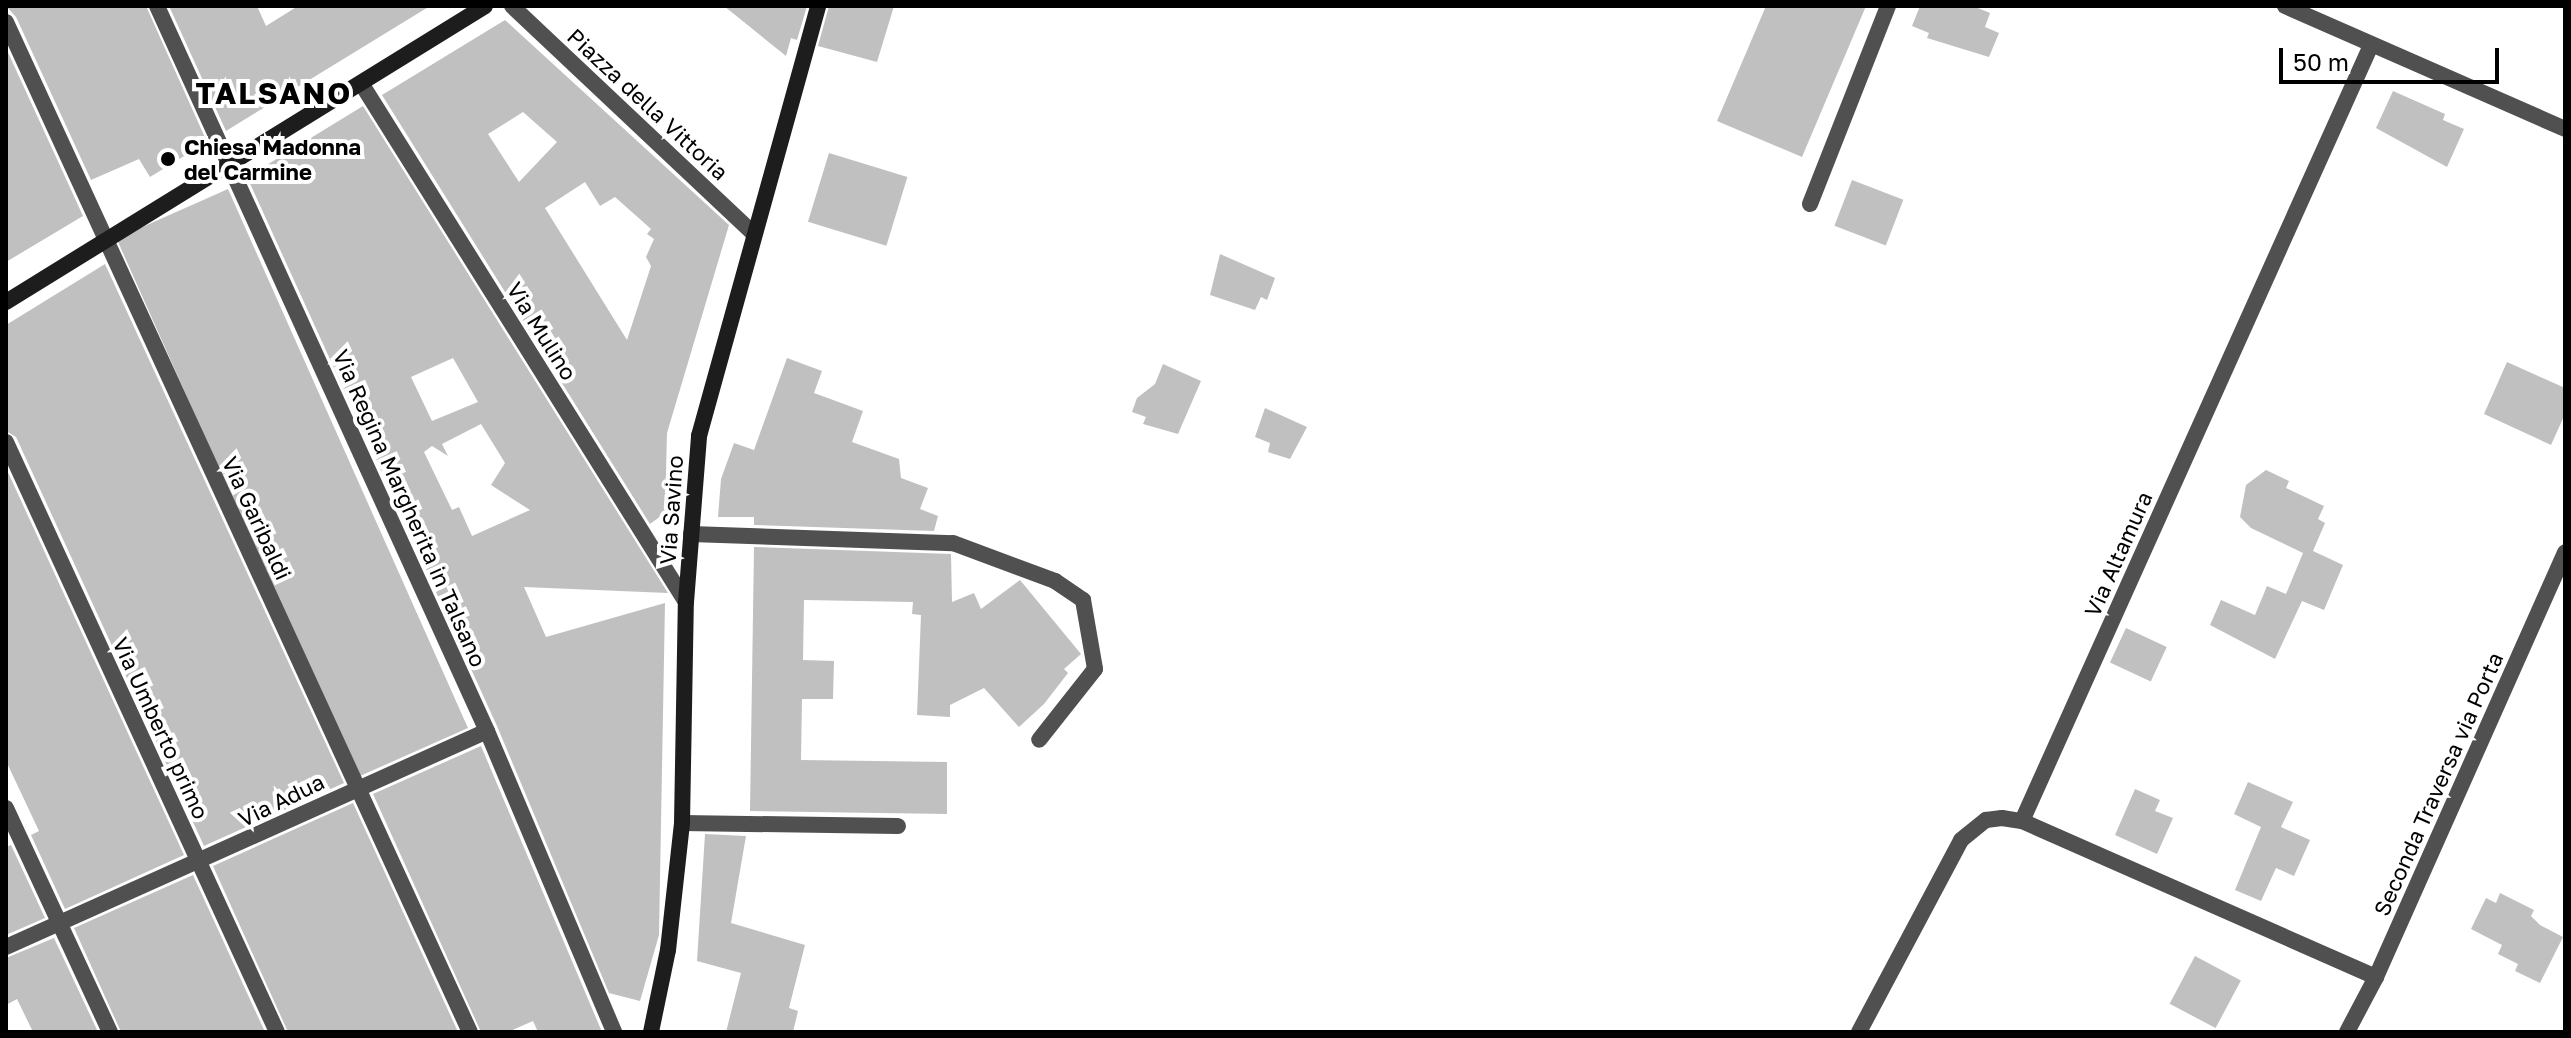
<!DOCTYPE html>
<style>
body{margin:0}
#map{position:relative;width:2571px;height:1038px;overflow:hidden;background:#fff;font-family:"Golos Text",sans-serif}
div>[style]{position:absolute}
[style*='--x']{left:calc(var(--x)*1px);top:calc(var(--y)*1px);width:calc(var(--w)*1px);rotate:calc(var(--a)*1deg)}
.building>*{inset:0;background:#c0c0c0;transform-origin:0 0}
.street>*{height:16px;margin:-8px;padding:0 8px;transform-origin:8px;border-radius:8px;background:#505050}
.secondary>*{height:16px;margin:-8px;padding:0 8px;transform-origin:8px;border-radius:8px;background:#1d1d1d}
.dots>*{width:22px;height:22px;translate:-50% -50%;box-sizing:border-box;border:4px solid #fff;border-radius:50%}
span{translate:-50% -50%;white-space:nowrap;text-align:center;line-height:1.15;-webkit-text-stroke:8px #fff;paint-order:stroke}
.street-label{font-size:22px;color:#000}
.poi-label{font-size:22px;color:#000;font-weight:700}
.left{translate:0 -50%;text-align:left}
.district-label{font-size:30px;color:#000;font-weight:700;letter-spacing:2px}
.frame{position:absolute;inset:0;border:8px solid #000;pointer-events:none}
.scale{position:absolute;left:2279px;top:48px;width:220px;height:36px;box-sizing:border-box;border:4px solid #000;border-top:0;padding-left:10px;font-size:24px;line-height:28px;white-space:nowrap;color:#000;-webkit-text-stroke:6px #fff;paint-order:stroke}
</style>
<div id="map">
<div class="building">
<i style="clip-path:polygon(6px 6px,146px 6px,207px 142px,150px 177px,139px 159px,91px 180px,16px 17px)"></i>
<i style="clip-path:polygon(169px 6px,257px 6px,266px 26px,298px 6px,430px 6px,226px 131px)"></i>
<i style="clip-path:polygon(724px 6px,807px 6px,797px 40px,791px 38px,786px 56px)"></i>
<i style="clip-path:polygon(829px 6px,894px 6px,877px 62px,818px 46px)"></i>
<i style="clip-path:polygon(1766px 6px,1866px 6px,1802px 157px,1717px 121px)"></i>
<i style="clip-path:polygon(1920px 6px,1973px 6px,1990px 13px,1985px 27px,1999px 33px,1989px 57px,1927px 38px,1929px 33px,1912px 26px)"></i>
<i style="clip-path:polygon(evenodd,505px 20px,729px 225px,667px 433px,665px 513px,650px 524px,382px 95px,505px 20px,523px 112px,557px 142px,519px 182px,488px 134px,523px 112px,505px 20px,585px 182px,600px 206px,615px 197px,651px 229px,647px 234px,654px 239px,646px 257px,651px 266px,627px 340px,545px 208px,585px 182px)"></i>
<i style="clip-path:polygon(6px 48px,83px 216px,6px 262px)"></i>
<i style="clip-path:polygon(2393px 91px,2445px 114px,2443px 120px,2464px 129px,2447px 167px,2376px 128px)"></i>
<i style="clip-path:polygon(evenodd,363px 106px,668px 593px,524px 587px,546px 637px,665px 603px,659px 935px,640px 1001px,609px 993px,497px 726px,247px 177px,363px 106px,453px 358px,478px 402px,432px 421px,411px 377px,453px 358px,363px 106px,481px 424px,505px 463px,491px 485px,530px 510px,472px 536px,459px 507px,452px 510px,424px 452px,432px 446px,448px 456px,442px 444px,481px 424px)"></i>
<i style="left:829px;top:153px;width:82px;height:72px;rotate:17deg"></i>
<i style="left:1852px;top:180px;width:55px;height:49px;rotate:21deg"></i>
<i style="left:228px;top:189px;width:590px;height:122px;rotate:66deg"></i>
<i style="clip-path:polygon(1220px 254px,1275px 278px,1267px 300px,1261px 297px,1255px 310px,1210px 295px)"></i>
<i style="clip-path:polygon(105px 264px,344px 783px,204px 846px,16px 437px,6px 431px,6px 325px)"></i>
<i style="clip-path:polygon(787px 358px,822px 371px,814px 393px,863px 411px,852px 442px,899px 459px,901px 478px,928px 488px,920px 509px,938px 516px,934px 531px,754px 525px,754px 517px,718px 517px,721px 479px,734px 443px,754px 450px)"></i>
<i style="clip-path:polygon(2507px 362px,2565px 388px,2565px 414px,2551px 445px,2484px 414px)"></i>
<i style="clip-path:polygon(1163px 364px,1201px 381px,1178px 434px,1143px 424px,1146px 417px,1132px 412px,1137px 398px,1155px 384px)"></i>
<i style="clip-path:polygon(1265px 408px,1307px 427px,1290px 459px,1268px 452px,1270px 443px,1255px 437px)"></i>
<i style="clip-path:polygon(6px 468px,184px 855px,65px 909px,31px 835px,39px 831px,6px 761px)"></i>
<i style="clip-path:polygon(2266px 470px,2289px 481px,2286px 488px,2324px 506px,2318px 519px,2325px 523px,2313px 551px,2343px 565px,2324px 610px,2302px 601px,2275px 659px,2210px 625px,2221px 600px,2255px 615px,2267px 586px,2286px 594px,2303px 553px,2251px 528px,2240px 517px,2246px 485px)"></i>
<i style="clip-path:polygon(754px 547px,951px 554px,952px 602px,974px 593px,981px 609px,1020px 580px,1081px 654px,1064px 669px,1068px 673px,1044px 704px,1019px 727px,984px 688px,950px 705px,950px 717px,917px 715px,921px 615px,912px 614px,913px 602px,804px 600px,803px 660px,834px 661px,833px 699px,802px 699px,801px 760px,947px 762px,947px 814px,750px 811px)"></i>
<i style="left:2126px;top:628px;width:45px;height:38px;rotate:25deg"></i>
<i style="clip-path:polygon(481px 746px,602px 1032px,538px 1032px,533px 1021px,508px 1032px,481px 1032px,373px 794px)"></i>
<i style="clip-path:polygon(2248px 782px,2293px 802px,2281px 827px,2310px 840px,2294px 876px,2276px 868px,2261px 901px,2235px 890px,2261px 827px,2234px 814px)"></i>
<i style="clip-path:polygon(2135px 789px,2160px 800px,2155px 811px,2173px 818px,2157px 854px,2115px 835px)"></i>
<i style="clip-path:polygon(353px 803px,458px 1032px,288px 1032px,213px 866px)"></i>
<i style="clip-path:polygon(705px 834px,746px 836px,731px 923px,805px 945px,789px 1008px,798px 1011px,793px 1032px,726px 1032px,741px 973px,697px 961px)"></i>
<i style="clip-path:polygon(11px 845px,45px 918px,6px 935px,6px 847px)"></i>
<i style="clip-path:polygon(193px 875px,265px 1032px,121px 1032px,74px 928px)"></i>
<i style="clip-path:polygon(2500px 893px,2534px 910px,2531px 916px,2540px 925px,2563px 937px,2540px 983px,2515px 971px,2518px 964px,2498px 954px,2502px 945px,2471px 929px,2486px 898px,2496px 903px)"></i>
<i style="clip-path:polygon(54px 938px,98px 1032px,33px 1032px,17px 999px,6px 1005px,6px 958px)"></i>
<i style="left:2195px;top:956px;width:52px;height:54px;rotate:28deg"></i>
</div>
<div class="street">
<i style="--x:157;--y:6;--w:797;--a:65.53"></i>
<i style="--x:487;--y:731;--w:327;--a:67.1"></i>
<i style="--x:512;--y:6;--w:331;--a:43.3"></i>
<i style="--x:2285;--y:6;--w:306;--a:23.7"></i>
<i style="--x:6;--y:22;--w:1111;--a:65.33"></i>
<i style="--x:361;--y:83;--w:612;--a:57.95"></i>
<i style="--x:1810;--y:204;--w:213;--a:-68.5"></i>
<i style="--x:6;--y:442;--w:649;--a:65.33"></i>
<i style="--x:691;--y:534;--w:262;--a:2"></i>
<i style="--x:953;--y:543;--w:109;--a:20.4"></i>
<i style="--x:1055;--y:581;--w:34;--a:34"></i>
<i style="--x:1083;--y:600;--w:70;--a:80.1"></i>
<i style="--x:1095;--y:669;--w:90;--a:128.3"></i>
<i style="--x:6;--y:808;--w:247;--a:65.1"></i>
<i style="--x:2022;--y:821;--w:851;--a:-65.78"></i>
<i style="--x:682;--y:823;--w:216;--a:0.8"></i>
<i style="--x:6;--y:947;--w:527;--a:-24.18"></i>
<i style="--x:1859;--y:1032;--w:217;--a:-62"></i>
<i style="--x:1961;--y:840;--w:32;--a:-39"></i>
<i style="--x:1986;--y:820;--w:16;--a:-7"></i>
<i style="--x:2002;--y:818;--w:20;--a:9"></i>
<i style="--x:2022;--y:821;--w:387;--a:23.8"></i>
<i style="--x:2347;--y:1032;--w:62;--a:-62.2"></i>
<i style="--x:2376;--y:977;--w:465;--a:-66"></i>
</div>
<div class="secondary">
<i style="--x:6;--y:302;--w:563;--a:-31.71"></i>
<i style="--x:651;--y:1032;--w:84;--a:-78.3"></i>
<i style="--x:668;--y:950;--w:128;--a:-83.7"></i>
<i style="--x:682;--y:823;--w:221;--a:-89"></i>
<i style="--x:686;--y:602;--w:167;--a:-85.5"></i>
<i style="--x:699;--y:436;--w:446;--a:-74.5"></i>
</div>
<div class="dots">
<i style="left:168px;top:159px;background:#000"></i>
</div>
<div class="street-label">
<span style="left:648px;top:104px;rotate:43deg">Piazza della Vittoria</span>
<span style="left:542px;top:331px;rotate:58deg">Via Mulino</span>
<span style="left:410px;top:508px;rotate:66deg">Via Regina Margherita in Talsano</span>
<span style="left:671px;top:510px;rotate:-86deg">Via Savino</span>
<span style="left:257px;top:518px;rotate:65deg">Via Garibaldi</span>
<span style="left:2118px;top:554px;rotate:-66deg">Via Altamura</span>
<span style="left:161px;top:728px;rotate:65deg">Via Umberto primo</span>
<span style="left:2438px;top:784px;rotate:-66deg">Seconda Traversa via Porta</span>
<span style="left:281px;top:800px;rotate:-26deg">Via Adua</span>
</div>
<div class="poi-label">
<span class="left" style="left:184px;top:159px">Chiesa Madonna<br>del Carmine</span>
</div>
<div class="district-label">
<span style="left:274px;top:93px">TALSANO</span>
</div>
<div class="frame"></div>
<div class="scale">50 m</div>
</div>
